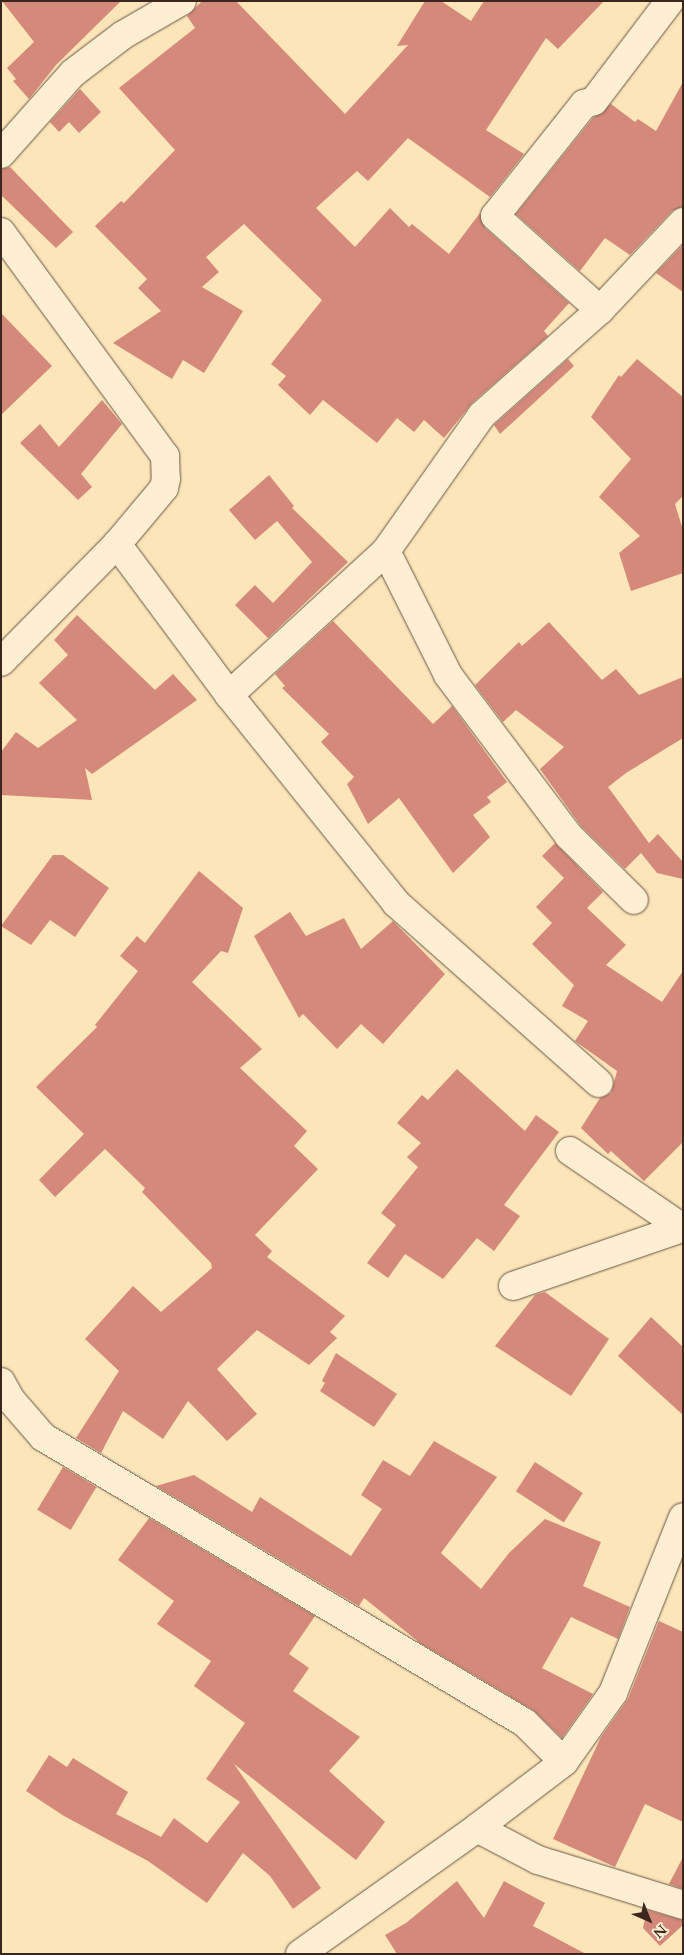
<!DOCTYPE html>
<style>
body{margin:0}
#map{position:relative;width:684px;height:1955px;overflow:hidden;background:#fde5ba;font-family:Cardo,serif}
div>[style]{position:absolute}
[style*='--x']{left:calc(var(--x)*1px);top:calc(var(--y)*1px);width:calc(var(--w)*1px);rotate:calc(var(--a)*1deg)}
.building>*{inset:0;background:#d4897a;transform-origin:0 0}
.roads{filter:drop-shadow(0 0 1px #6b5646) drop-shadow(0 0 1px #6b5646)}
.street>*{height:28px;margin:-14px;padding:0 14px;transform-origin:14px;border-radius:14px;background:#feeed2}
span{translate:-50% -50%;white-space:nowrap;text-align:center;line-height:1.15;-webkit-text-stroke:5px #feeed2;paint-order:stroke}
.frame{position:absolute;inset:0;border:2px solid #3a261f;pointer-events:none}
.north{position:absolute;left:624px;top:1895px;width:50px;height:50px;-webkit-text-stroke:4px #feeed2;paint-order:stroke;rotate:136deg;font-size:14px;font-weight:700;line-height:20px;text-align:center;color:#3a261f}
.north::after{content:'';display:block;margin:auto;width:18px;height:22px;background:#3a261f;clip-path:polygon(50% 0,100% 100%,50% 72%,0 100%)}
</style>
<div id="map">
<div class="building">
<i style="clip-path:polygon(2px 1px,121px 1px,56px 65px,29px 99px,13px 81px,16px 79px,7px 68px,34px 42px)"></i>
<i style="clip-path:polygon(202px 1px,236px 1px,345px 114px,408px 45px,397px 46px,425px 1px,441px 1px,471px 21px,484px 1px,604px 1px,558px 49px,546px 38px,486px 130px,524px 154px,490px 197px,408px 138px,368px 181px,357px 171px,316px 208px,355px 247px,390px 208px,409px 227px,412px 224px,449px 254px,480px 213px,485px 228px,569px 303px,544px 331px,548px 336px,472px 403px,444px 438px,424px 420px,414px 432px,397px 418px,377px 443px,323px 400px,310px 415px,278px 385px,286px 376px,271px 364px,322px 300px,244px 224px,206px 257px,219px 272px,202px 287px,243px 311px,204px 373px,183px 360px,172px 379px,113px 343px,161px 311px,138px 288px,147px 279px,95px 226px,121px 201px,124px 203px,175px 150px,119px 88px,195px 28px,187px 16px)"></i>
<i style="clip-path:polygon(683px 82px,683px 207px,672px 211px,630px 255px,605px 238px,580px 271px,516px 214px,593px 118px,611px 104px,635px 122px,638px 119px,656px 131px)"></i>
<i style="clip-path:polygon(80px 89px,101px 112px,79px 133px,69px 122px,59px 132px,50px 122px)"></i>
<i style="clip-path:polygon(10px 167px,73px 232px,56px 248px,1px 195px,1px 169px)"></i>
<i style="clip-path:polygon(683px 245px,683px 292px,656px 273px)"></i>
<i style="clip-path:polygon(1px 313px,52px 366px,1px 415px)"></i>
<i style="clip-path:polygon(568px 359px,574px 366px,500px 434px,494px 425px)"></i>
<i style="clip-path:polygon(637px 359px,683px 397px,683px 496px,675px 504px,683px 530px,683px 573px,631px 591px,619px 553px,640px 536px,599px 497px,631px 459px,591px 417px,619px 375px,621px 377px)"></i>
<i style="clip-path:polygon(102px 400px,122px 424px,81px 474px,92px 487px,78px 500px,20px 443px,40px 424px,59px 447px)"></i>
<i style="clip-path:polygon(269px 475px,294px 506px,292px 508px,348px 562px,268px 638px,235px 605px,255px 585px,273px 603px,312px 562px,277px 521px,255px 540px,229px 510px)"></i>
<i style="clip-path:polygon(77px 615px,155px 690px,173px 674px,197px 700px,92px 774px,85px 768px,92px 800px,1px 795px,1px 752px,16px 732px,38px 748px,77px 720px,39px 683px,68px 655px,54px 640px)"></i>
<i style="clip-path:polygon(333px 621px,433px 724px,452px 706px,507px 782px,487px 797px,491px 802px,473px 815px,490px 837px,453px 873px,399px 798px,368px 824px,347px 784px,354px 777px,321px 742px,329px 734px,282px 688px,285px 686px,275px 674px)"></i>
<i style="clip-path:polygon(549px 622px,602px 680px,616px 669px,639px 695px,683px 677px,683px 738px,626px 773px,608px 787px,649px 843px,658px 834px,683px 862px,683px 879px,657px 873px,641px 853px,625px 869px,581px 826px,540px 769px,564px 747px,516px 710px,503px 722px,475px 685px,519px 642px,522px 646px)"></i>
<i style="clip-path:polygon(555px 843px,603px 892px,587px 908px,626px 945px,606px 965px,662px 1002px,683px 971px,683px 1142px,644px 1181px,611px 1151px,608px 1154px,581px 1128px,600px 1098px,611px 1093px,617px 1071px,575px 1041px,588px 1021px,562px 1006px,574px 985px,532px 944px,552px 923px,536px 907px,564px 878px,542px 856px)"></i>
<i style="clip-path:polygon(53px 855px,63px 855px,109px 888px,75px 937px,50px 920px,31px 945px,1px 926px)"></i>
<i style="clip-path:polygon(199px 871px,243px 908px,228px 953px,221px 951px,192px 982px,262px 1049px,240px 1068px,307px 1131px,294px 1146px,318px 1169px,255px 1235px,272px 1251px,267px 1257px,345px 1316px,330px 1332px,337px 1338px,309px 1365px,257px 1330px,217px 1369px,257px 1414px,227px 1441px,188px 1401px,163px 1439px,123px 1411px,101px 1453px,76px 1438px,119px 1371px,85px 1339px,133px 1286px,161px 1312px,212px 1268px,211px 1263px,142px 1192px,145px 1188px,105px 1149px,55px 1197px,39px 1180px,84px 1134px,36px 1087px,97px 1027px,95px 1025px,138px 971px,120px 956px,137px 936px,145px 943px)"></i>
<i style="clip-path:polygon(290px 912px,306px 936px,344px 918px,361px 949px,393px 921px,445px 974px,383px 1044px,361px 1024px,337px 1049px,303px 1014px,299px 1018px,254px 936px)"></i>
<i style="clip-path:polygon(457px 1069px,525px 1131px,536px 1115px,559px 1132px,504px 1205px,520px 1216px,494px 1251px,477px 1238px,443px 1279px,405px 1254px,388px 1278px,367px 1263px,396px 1225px,381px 1213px,418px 1167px,407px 1157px,421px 1143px,397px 1123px,422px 1095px,428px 1100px)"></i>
<i style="clip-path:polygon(545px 1292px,609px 1339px,571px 1396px,495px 1346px,535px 1295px)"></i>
<i style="clip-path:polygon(651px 1317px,683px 1347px,683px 1415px,618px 1356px)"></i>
<i style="clip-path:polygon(336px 1353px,397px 1394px,374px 1427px,320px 1391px,325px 1383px,322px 1381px)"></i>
<i style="clip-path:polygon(434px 1441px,497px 1477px,441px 1553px,481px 1589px,509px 1553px,545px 1519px,601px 1542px,583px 1586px,630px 1607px,618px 1639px,571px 1617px,542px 1668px,593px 1694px,562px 1738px,533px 1710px,420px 1643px,364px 1598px,359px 1606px,156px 1486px,194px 1475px,252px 1512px,260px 1497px,351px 1556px,382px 1509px,361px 1495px,383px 1460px,410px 1476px)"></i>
<i style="left:535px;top:1462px;width:57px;height:35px;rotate:33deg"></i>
<i style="left:63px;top:1467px;width:39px;height:50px;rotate:31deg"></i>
<i style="clip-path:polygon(149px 1518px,315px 1616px,289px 1654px,309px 1668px,293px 1691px,360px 1737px,329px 1771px,385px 1822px,356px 1860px,234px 1764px,321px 1888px,293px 1909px,270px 1876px,243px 1853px,207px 1903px,148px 1861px,64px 1816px,26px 1791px,49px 1755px,67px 1767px,73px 1758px,128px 1792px,116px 1814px,161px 1837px,174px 1818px,207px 1843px,240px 1802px,206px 1779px,245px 1723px,194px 1686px,211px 1661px,157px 1624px,174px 1601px,118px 1560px)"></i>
<i style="clip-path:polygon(659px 1621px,683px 1632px,683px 1822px,645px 1804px,615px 1867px,553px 1839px,601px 1737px,628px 1699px)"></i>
<i style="clip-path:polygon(683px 1857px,683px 1889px,669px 1884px)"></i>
<i style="clip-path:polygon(457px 1881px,484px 1918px,504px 1881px,545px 1903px,533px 1926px,586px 1954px,397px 1954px,385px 1935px,406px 1923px)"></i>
<i style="clip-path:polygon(647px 1910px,683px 1920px,683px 1925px,660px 1946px,643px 1928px)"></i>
</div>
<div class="roads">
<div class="street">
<i style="--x:1;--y:154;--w:108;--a:-48.4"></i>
<i style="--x:73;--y:73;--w:63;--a:-37.2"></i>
<i style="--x:123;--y:35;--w:68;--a:-30"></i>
<i style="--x:1;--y:232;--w:278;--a:53.8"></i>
<i style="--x:165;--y:456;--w:23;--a:88"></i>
<i style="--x:166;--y:479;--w:9;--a:103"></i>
<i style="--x:164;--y:488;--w:73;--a:130"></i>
<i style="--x:117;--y:544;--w:165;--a:134.5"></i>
<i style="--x:600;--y:310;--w:141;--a:-138.2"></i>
<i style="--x:495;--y:216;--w:143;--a:-51.5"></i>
<i style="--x:584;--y:104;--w:10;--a:-17"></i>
<i style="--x:594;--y:101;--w:126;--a:-52.8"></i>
<i style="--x:117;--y:544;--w:188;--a:53.4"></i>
<i style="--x:229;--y:695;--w:267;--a:51.2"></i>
<i style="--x:396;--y:903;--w:271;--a:41.6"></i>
<i style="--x:386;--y:551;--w:139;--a:63.4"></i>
<i style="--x:448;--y:675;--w:201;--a:53.1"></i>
<i style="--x:569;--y:836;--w:91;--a:44.6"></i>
<i style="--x:229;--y:695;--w:213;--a:-42.5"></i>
<i style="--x:386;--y:551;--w:166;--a:-54.8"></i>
<i style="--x:482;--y:415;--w:158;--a:-41.7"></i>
<i style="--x:600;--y:310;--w:121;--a:-46.7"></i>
<i style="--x:570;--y:1151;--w:137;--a:34.3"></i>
<i style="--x:513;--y:1286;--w:179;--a:-18.9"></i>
<i style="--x:1;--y:1382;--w:21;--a:61"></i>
<i style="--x:11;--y:1400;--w:49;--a:49.1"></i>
<i style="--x:43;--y:1437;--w:560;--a:30.68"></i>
<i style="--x:525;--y:1723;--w:55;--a:45"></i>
<i style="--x:477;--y:1828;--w:69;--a:27.7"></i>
<i style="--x:538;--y:1860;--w:152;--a:17.2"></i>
<i style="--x:300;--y:1954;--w:217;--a:-35.4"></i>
<i style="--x:477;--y:1828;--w:109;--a:-37.2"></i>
<i style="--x:564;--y:1762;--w:85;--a:-54.6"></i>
<i style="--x:613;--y:1693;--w:189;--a:-68.3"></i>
</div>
</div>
<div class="frame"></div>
<div class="north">N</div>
</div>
